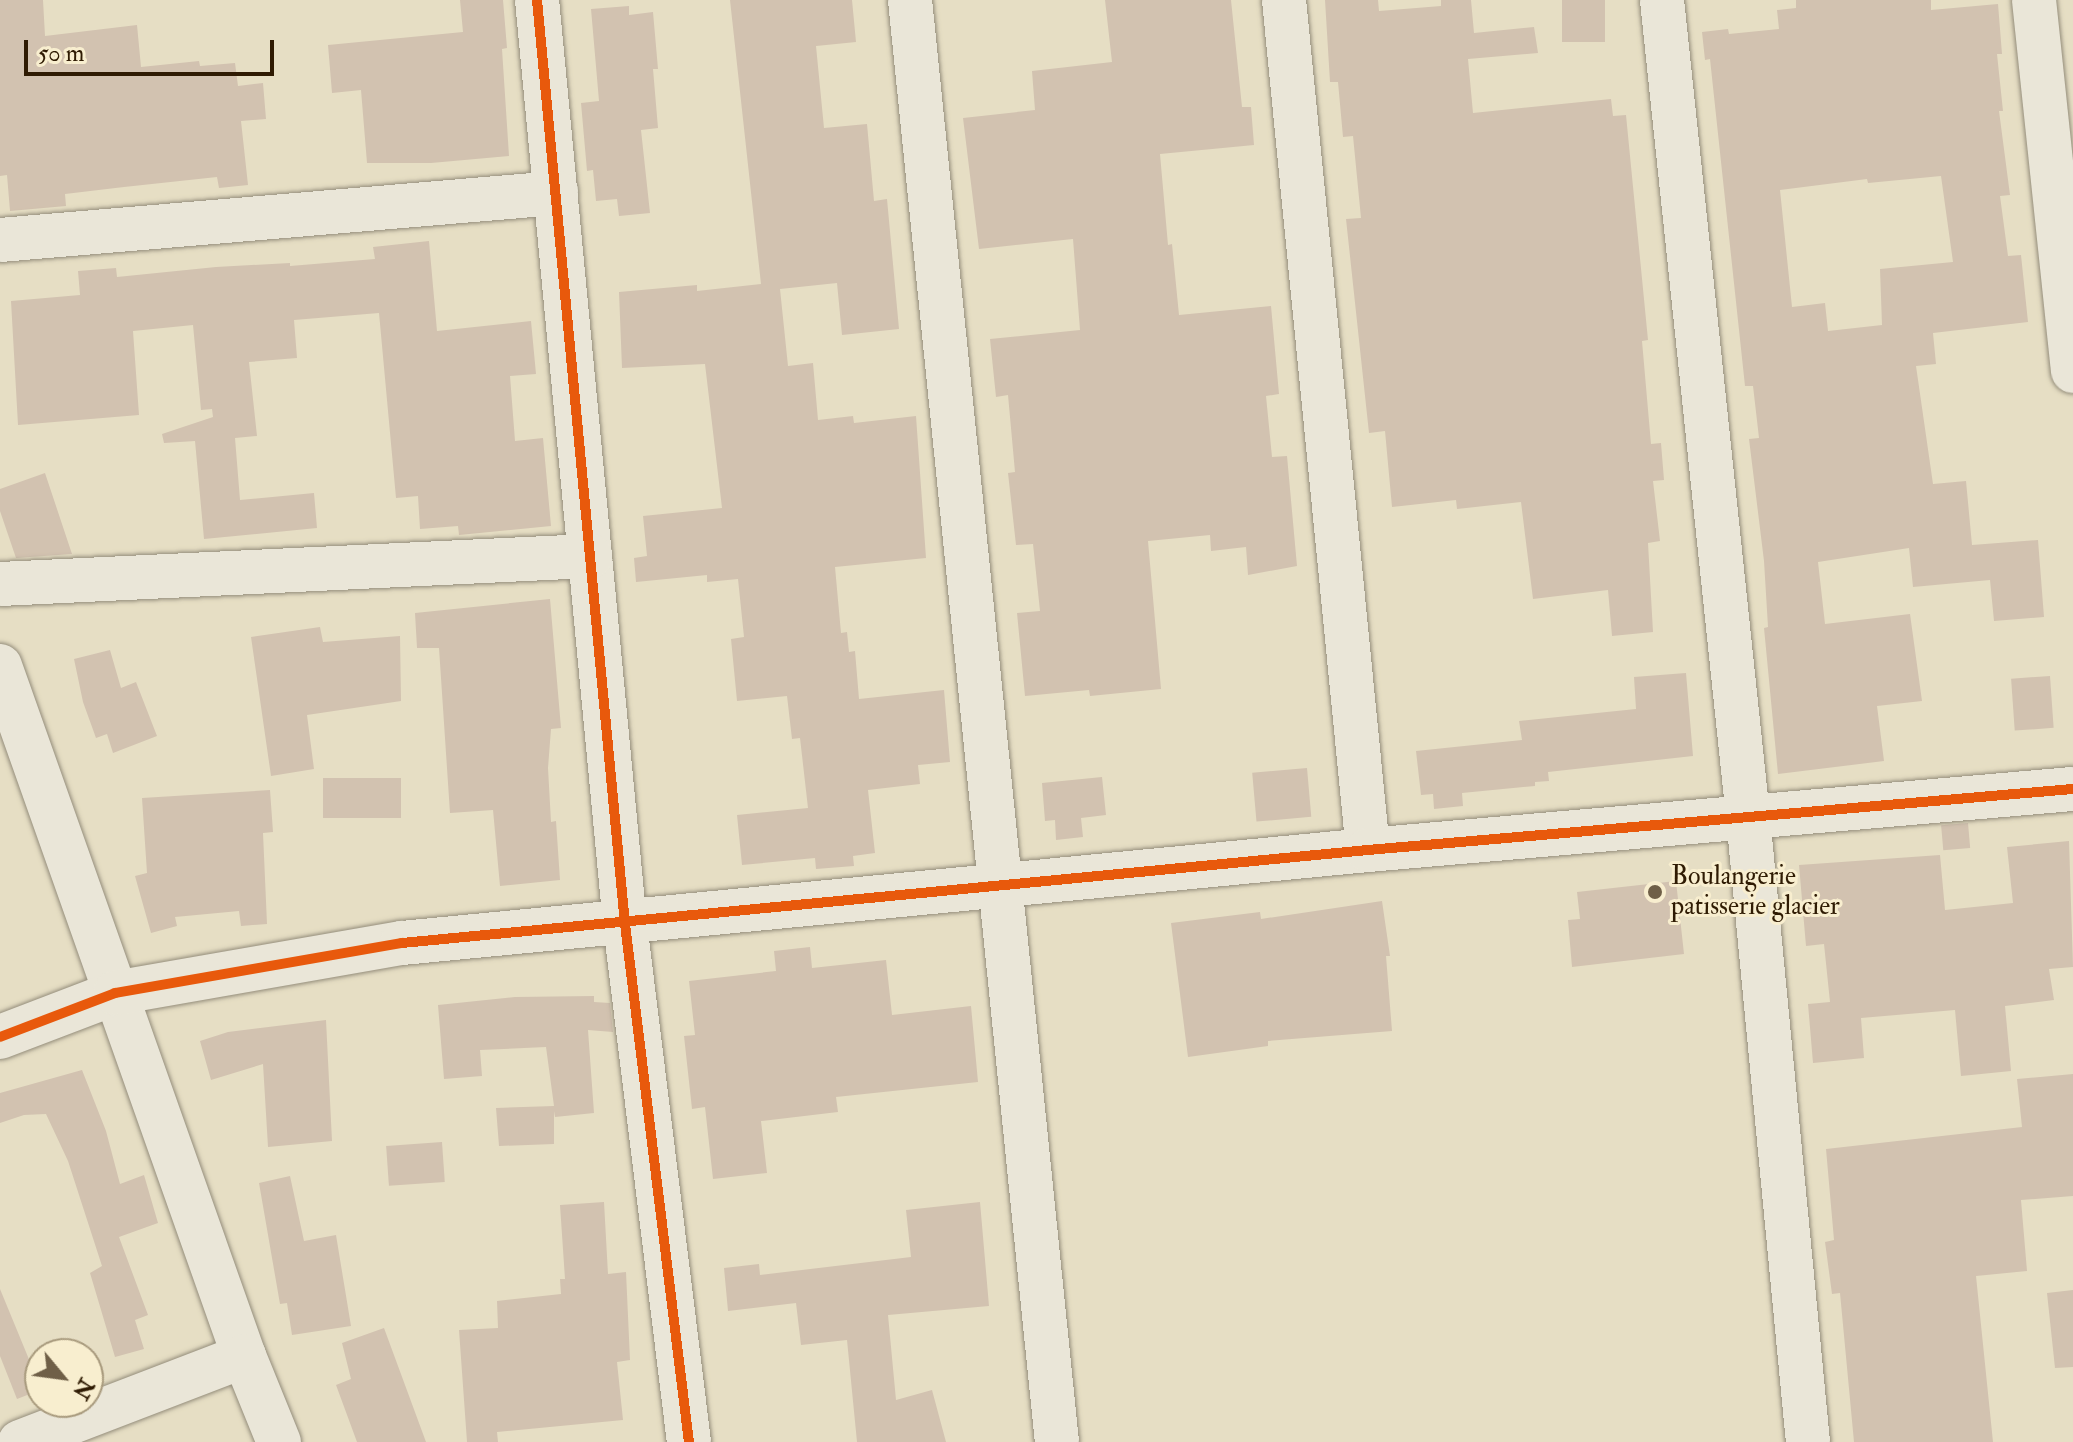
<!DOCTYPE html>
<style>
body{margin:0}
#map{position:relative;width:2073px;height:1442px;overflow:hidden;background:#e6dec4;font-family:"IM FELL Double Pica",serif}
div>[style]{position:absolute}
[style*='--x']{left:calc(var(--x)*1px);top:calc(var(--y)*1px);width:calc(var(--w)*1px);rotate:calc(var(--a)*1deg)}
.building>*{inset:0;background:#d2c2b0;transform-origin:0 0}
.roads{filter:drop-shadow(0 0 2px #948d7b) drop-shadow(0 0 2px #948d7b)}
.minor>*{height:44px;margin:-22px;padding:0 22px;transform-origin:22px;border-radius:22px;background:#eae6d8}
.cycleway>*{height:10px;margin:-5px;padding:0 5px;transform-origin:5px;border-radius:5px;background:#e8590c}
.dots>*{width:22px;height:22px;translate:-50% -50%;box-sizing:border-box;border:4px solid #f8eecf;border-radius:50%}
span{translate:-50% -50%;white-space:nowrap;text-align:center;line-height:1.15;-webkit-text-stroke:6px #f8eecf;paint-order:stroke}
.poi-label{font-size:26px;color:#2f1b03}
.left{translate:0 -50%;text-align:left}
.north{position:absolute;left:24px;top:1338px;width:80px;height:80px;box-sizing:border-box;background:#f8eecf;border:2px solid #a89a7d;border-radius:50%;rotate:119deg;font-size:22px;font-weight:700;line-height:32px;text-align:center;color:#2f1b03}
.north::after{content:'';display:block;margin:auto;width:28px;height:36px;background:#6f5f47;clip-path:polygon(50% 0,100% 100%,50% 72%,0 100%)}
.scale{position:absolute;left:24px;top:40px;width:250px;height:36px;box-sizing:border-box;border:4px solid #2f1b03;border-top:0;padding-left:10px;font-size:24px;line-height:28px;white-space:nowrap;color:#2f1b03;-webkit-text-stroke:6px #f8eecf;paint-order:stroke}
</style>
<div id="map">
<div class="building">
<i style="clip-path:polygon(0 0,43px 0,45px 36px,137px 25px,141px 67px,199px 61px,200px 66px,235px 63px,238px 86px,263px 83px,266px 119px,241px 121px,248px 185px,219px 188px,217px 177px,124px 187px,65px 194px,66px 206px,10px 211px,7px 175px,0 176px)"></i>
<i style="clip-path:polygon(460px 0,503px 0,507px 48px,502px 49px,509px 156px,431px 163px,367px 163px,361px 90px,332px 93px,328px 45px,463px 32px)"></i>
<i style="clip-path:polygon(730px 0,852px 0,856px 42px,816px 46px,824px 128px,867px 124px,874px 201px,887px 199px,899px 329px,842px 335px,837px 283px,780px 289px,788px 366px,813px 363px,818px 420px,853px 416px,854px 423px,916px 416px,926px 558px,835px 567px,841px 633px,847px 632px,849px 652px,855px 651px,859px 699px,944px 690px,950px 762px,918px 765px,920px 784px,868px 790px,875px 853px,853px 856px,854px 866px,816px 869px,815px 858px,742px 865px,737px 815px,808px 808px,800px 738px,792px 739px,787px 696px,737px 701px,731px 639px,744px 637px,738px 579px,707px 582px,707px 575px,636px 582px,634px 558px,647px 556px,643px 516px,722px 508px,705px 364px,622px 368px,619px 292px,697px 285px,697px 291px,761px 284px)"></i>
<i style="clip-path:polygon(1105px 0,1231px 0,1242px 107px,1251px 107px,1254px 145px,1160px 154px,1168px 245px,1172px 244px,1179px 315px,1271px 306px,1279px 394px,1266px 396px,1272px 457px,1287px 456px,1297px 566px,1248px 575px,1246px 547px,1211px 551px,1210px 535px,1148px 541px,1161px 689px,1090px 696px,1089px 690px,1025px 696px,1017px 613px,1040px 611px,1033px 544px,1016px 545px,1008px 473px,1015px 472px,1008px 395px,996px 397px,990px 339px,1080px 330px,1073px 239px,979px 249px,963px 118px,1035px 110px,1032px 71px,1112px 62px)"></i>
<i style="clip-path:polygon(1325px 0,1378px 0,1379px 11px,1441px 6px,1441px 0,1471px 0,1474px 33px,1534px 27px,1538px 53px,1468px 59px,1473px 113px,1611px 99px,1613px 116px,1626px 115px,1648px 340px,1642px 341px,1651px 444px,1661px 443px,1664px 480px,1653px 481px,1660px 541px,1648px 543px,1653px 632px,1612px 636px,1608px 590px,1533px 599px,1521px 502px,1457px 509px,1456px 500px,1392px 507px,1385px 431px,1369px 433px,1346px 219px,1361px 218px,1353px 136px,1343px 137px,1338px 82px,1330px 82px)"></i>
<i style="left:1562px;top:0;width:43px;height:42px"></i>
<i style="clip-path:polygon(evenodd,1796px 0,1931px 0,1931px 10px,1998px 4px,2002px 54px,1997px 54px,2003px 111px,1999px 111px,2010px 195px,2000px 196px,2008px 256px,2021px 255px,2028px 322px,1933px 333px,1936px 364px,1916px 366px,1933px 484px,1966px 481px,1972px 545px,2038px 540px,2044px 617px,1994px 621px,1990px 580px,1913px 587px,1909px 548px,1818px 562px,1825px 624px,1910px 614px,1922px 701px,1877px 706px,1884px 761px,1778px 774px,1764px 628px,1768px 627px,1764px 561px,1749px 439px,1759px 438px,1753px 386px,1745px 386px,1710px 59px,1705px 60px,1702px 32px,1728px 29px,1729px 34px,1779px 29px,1777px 10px,1796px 8px,1796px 0,1941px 176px,1953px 262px,1880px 269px,1882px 325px,1828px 331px,1825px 303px,1792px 307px,1780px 190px,1867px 179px,1868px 183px,1941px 176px)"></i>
<i style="clip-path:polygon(629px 6px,629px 15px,653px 12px,658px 69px,653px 69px,658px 128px,641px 130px,650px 213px,619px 216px,617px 199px,596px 201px,593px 170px,587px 171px,581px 103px,599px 101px,591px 9px)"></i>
<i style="clip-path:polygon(429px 241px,437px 331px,531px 321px,536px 374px,510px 376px,515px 441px,543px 438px,551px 526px,459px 535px,458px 526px,420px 529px,418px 496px,396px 498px,379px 313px,294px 320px,297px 358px,249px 362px,257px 436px,235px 438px,240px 500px,314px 493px,317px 528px,204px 539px,195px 441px,164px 443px,162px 434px,213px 417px,212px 409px,201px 410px,193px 325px,133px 331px,139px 415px,18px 425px,11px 301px,80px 295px,78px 271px,116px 268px,117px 277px,216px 267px,290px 263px,290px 266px,375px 259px,373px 247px)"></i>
<i style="clip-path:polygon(45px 473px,72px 554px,16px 558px,0 511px,0 489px)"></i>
<i style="clip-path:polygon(550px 599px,561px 728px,551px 729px,548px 768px,551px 822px,556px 821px,560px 880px,500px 886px,493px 810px,450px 813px,439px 648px,417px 648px,415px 613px)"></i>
<i style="clip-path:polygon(320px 627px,323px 642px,400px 636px,401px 701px,307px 715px,314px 769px,271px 776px,251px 637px)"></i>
<i style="clip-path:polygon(110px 650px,121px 688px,136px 682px,157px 736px,113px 753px,107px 734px,96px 738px,83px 702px,74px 659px)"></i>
<i style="clip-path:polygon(1686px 673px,1693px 756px,1548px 772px,1549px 781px,1535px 782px,1535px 786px,1462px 793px,1463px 806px,1434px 809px,1433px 794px,1421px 795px,1416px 751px,1522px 740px,1519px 721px,1636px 709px,1634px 677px)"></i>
<i style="left:2050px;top:676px;width:52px;height:39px;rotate:86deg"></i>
<i style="left:1307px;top:768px;width:49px;height:55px;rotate:85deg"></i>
<i style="clip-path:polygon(1102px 777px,1106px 815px,1081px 818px,1083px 837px,1056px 840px,1055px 820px,1045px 821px,1042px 783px)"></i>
<i style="left:401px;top:778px;width:40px;height:78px;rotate:90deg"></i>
<i style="clip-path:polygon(270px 790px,273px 832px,263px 833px,267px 924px,241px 926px,239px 911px,175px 917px,177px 926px,151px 933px,135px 876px,147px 873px,142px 798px)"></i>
<i style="left:1968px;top:823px;width:25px;height:27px;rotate:85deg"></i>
<i style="clip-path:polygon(2069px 841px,2073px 967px,2049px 969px,2054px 1000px,2005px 1006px,2011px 1071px,1961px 1076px,1955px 1010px,1861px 1018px,1864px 1058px,1813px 1063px,1808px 1004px,1830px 1002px,1824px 944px,1806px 946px,1799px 865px,1940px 855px,1945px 910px,2013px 903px,2007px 847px)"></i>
<i style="clip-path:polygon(1676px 881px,1684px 954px,1572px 967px,1568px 920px,1580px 919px,1577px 892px)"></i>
<i style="clip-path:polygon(1382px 901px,1390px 956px,1386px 956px,1392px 1031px,1268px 1041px,1268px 1046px,1188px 1057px,1171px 923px,1260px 912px,1261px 919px)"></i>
<i style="clip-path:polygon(810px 947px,812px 968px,886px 960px,892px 1015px,971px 1006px,978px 1082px,836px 1097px,838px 1112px,761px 1121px,767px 1173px,713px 1179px,705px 1107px,692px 1109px,684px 1036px,695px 1035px,689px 981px,776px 971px,774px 951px)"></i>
<i style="clip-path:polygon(594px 996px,594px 1002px,610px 1003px,613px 1032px,588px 1030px,594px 1113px,555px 1117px,554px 1111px,554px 1144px,499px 1146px,496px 1108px,554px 1106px,546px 1047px,480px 1050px,482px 1076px,444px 1079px,438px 1005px,515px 997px)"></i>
<i style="clip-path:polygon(326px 1020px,332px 1141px,268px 1147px,263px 1064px,211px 1080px,200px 1041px,228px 1032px)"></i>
<i style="clip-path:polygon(82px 1070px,106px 1131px,120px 1184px,144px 1175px,158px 1223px,119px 1237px,148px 1315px,135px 1320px,144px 1349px,115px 1357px,90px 1273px,102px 1266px,68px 1161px,46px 1114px,24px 1115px,0 1123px,0 1093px)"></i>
<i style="clip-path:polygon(2073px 1074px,2073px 1196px,2021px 1200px,2027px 1271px,1976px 1276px,1993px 1442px,1854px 1442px,1840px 1293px,1832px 1294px,1825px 1242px,1834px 1240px,1826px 1149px,2022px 1127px,2017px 1079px)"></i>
<i style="left:442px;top:1142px;width:40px;height:56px;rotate:86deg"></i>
<i style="clip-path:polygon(290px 1176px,304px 1241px,336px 1235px,351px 1326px,292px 1335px,287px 1303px,280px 1304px,259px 1183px)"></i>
<i style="clip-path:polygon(604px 1202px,608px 1274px,626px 1272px,630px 1360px,617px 1362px,623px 1420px,497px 1432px,498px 1442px,467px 1442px,459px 1330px,498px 1328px,497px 1301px,561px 1294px,560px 1279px,565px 1279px,560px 1205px)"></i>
<i style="clip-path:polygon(980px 1202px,989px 1306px,888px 1315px,896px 1400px,932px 1390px,946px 1442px,857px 1442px,847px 1340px,801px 1345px,796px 1303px,728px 1311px,724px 1268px,759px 1264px,760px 1275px,911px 1257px,906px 1210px)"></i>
<i style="clip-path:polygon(0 1289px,40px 1386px,40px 1390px,17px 1399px,0 1356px)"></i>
<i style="clip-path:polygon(2073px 1290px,2073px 1367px,2055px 1368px,2047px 1293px)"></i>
<i style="clip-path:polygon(384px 1328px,426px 1442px,357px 1442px,336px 1385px,351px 1379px,342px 1343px)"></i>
</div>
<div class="roads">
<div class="minor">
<i style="--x:537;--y:0;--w:928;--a:84.56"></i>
<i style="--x:625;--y:924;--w:522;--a:82.96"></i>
<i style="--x:910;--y:0;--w:1449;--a:84.18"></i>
<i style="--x:1284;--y:0;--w:854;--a:84.36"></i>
<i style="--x:1662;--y:0;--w:822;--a:83.99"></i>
<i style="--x:1748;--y:817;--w:628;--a:84.52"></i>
<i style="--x:2034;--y:0;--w:373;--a:84"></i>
<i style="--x:0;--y:240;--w:558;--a:-4.83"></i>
<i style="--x:0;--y:584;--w:591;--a:-2.72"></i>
<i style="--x:0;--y:666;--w:732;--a:70.53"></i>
<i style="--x:244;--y:1356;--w:93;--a:67.9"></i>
<i style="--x:0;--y:1037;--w:123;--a:-20.9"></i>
<i style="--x:115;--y:993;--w:291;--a:-9.9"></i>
<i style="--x:402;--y:943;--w:970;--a:-5.5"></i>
<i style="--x:1368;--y:850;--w:708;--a:-4.95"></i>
<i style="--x:20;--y:1442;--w:240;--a:-21"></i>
</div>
</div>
<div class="cycleway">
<i style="--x:537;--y:0;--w:928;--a:84.56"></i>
<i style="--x:625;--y:924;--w:522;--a:82.96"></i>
<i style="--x:0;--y:1037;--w:123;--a:-20.9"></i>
<i style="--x:115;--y:993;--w:291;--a:-9.9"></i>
<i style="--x:402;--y:943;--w:970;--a:-5.5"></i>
<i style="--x:1368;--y:850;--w:708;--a:-4.95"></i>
</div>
<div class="dots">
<i style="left:1655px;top:892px;background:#6f5f47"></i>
</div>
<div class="poi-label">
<span class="left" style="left:1671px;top:892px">Boulangerie<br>patisserie glacier</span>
</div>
<div class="north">N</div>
<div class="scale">50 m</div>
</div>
